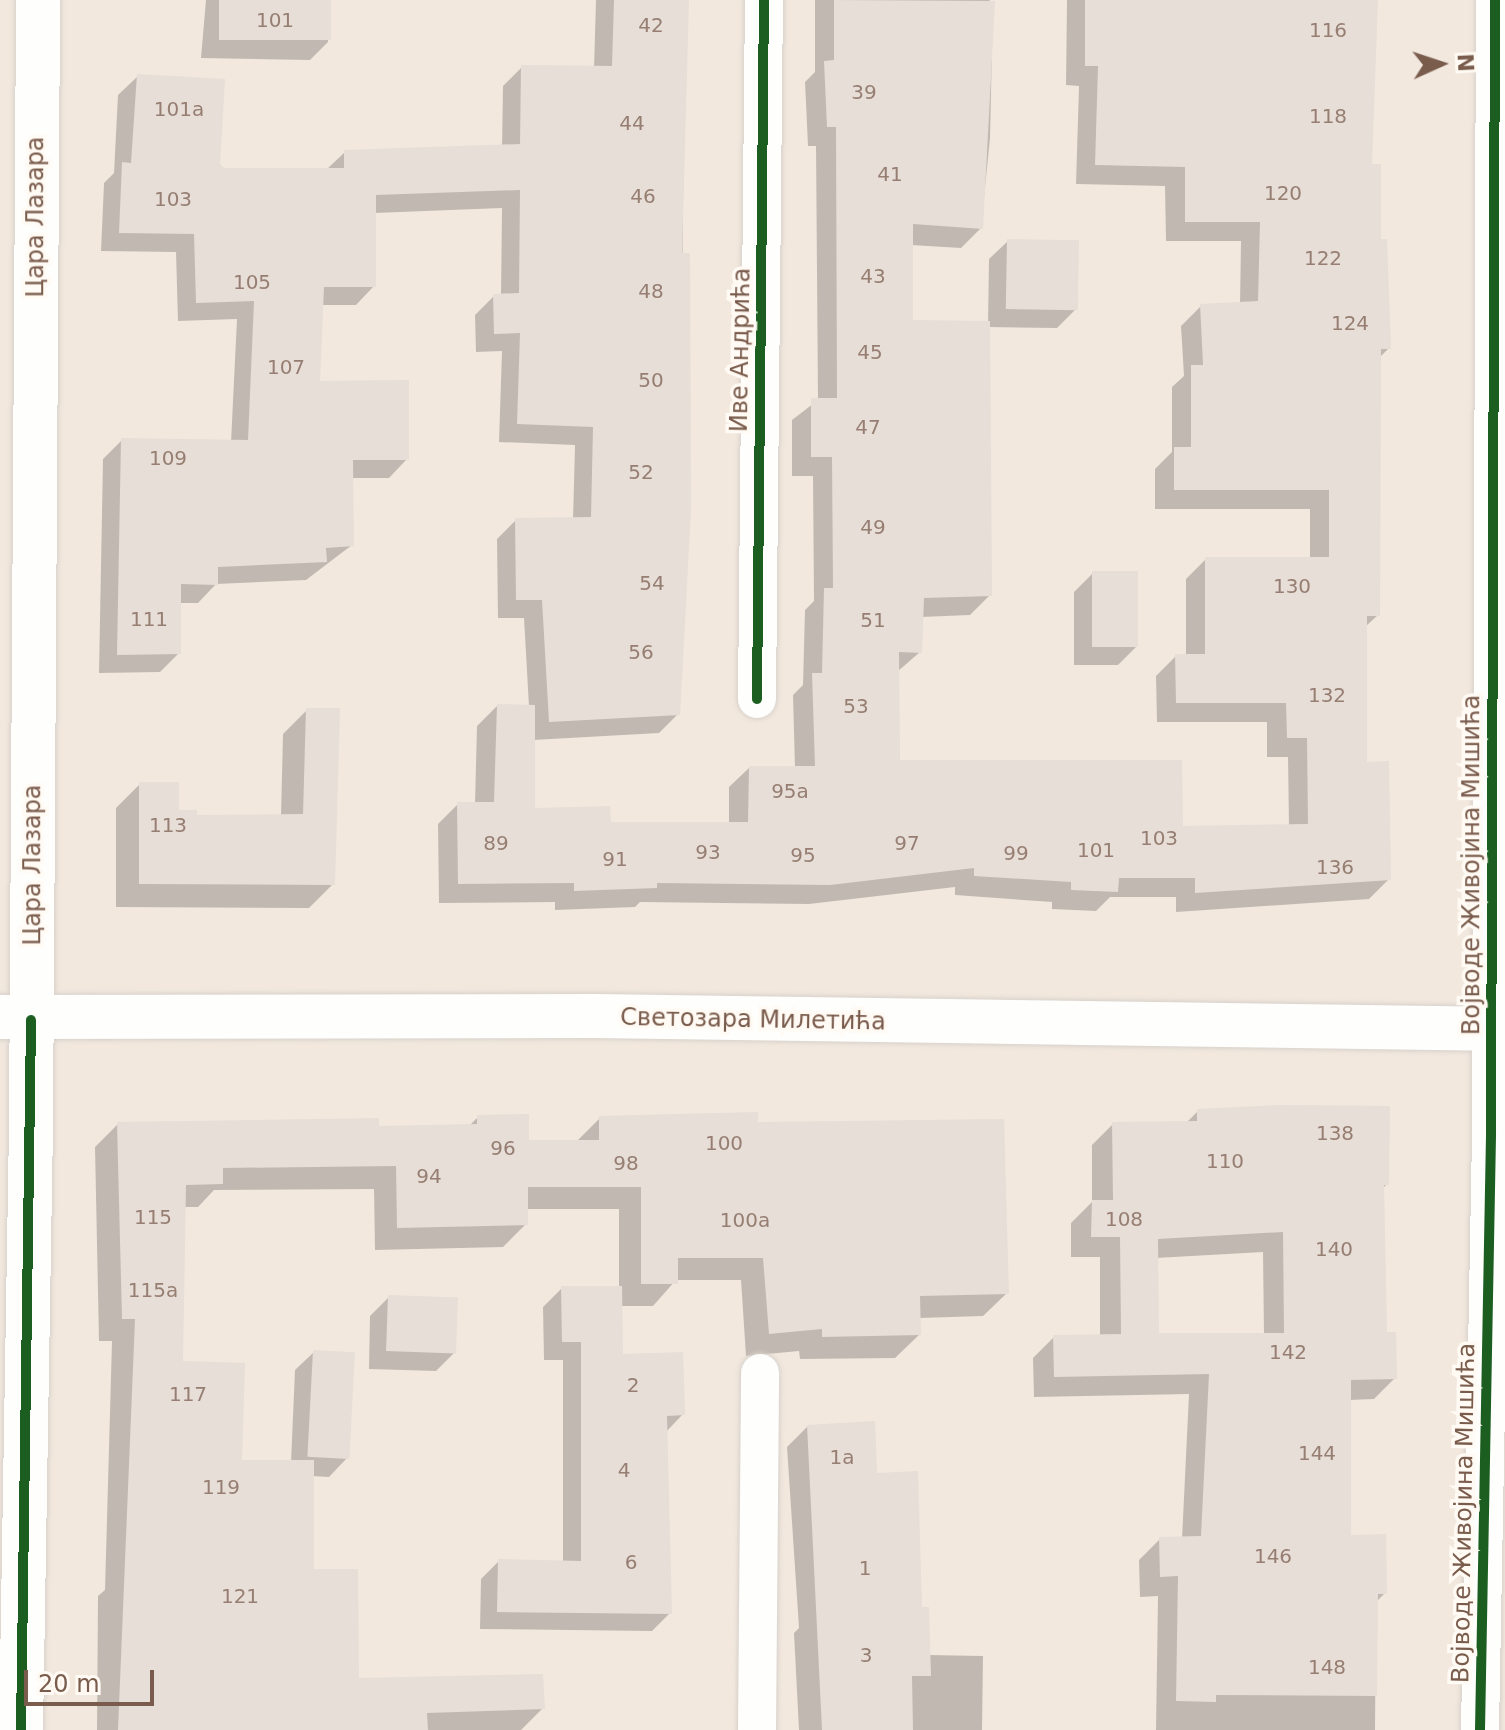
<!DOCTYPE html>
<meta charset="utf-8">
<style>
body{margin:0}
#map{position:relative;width:1505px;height:1730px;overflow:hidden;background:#f9f5f0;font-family:"DejaVu Sans",sans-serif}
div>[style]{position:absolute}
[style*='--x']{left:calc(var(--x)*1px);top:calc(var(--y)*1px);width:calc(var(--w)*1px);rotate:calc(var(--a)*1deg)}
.residential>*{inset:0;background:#f2e8de;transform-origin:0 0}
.shadow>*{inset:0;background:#0003}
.building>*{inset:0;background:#e6ded7;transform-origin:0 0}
.roads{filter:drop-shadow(0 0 2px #d7d1cb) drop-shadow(0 0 2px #d7d1cb)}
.street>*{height:38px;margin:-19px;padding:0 19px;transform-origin:19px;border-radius:19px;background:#fefefd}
.secondary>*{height:44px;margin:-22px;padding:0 22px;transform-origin:22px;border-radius:22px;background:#fefefd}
.cycleway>*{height:10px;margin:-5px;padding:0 5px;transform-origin:5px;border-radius:5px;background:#1b5e20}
span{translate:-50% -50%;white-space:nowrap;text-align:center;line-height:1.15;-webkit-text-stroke:7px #fffaf3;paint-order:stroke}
.number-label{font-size:20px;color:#977e72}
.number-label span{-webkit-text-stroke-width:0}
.street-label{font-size:24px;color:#7a5c4d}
.north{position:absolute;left:1401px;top:24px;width:80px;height:80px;-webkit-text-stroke:6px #fffaf3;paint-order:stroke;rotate:87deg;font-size:22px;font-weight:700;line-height:32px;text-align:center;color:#7a5c4d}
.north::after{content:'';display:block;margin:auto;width:28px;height:36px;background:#7a5c4d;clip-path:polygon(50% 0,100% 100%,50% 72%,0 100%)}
.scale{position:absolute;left:24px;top:1670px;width:130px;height:36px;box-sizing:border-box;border:4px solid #7a5c4d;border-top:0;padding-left:10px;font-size:24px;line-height:28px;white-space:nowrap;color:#7a5c4d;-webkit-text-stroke:6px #fffaf3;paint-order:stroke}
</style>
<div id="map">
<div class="residential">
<i style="left:0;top:0;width:1505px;height:1730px"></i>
</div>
<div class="shadow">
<i style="clip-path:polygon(206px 0,329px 0,328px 42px,310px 60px,201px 58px)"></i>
<i style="clip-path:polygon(596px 0,685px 0,678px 714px,659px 733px,533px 740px,533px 810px,609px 824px,729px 824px,729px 787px,749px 768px,795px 768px,793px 695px,803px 685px,805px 610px,814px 601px,813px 476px,792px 476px,792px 420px,818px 400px,816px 146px,808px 146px,805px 82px,815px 72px,815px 0,989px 0,993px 3px,990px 138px,981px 228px,961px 248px,911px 245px,911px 322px,988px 323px,989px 259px,1008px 241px,1076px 309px,1057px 328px,988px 327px,990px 595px,970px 615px,921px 617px,920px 652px,897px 672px,898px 762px,1181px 828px,1289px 827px,1288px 757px,1267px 757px,1267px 722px,1157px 722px,1156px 676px,1176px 656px,1186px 656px,1186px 579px,1206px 559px,1310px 559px,1310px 509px,1155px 509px,1155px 469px,1172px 452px,1172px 387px,1184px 376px,1181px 326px,1201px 306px,1240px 304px,1241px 241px,1166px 241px,1165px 186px,1076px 184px,1079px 86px,1066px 85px,1067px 0,1375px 0,1370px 166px,1389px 348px,1379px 358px,1378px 615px,1365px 627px,1365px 764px,1389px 879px,1369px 899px,1176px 912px,1176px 897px,1110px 897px,1096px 911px,1052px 909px,1052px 902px,955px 895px,955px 887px,809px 904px,640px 902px,635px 907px,555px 910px,555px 902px,439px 903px,438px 824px,458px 804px,475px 804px,477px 726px,497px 706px,529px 707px,524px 618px,498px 618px,497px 539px,516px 520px,573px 520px,575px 445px,499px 442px,502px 351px,476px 352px,475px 315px,494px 296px,501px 296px,502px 208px,374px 213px,374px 286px,356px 305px,321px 305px,318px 383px,407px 459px,389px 478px,351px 478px,352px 545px,306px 580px,216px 584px,198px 603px,179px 603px,179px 653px,160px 672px,99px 673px,103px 459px,122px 440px,231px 442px,237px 319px,178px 321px,176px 252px,101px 251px,104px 183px,114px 173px,118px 95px,137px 77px,225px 170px,326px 170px,345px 152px,502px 147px,503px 86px,522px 67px,594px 68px)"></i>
<i style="clip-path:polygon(1093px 573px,1136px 647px,1118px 665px,1074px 665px,1074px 592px)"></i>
<i style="clip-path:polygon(307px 710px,333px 884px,309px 908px,116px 907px,116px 808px,140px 784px,177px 812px,195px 817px,281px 816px,283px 734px)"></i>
<i style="clip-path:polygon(evenodd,1198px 1111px,1387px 1184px,1382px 1189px,1385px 1334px,1395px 1378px,1374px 1399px,1349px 1400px,1349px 1537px,1385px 1593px,1376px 1602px,1375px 1730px,1156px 1730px,1158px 1596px,1140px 1597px,1139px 1560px,1160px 1539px,1182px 1539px,1189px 1394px,1034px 1397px,1033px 1358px,1054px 1337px,1100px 1336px,1100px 1257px,1071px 1257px,1071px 1223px,1092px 1202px,1092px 1145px,1113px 1124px,1186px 1123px,1198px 1111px,1263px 1252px,1264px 1335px,1157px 1335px,1156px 1258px,1263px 1252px)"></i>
<i style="clip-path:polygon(478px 1117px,527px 1142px,576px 1142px,600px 1118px,756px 1124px,1007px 1293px,983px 1316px,919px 1318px,919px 1335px,895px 1358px,800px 1359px,799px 1351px,746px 1356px,741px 1280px,676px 1280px,653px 1306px,620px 1306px,621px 1356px,683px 1414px,666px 1432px,670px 1613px,652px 1631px,480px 1629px,481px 1579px,499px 1561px,563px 1562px,563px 1360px,544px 1360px,543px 1307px,562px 1288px,619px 1288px,619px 1209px,526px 1209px,526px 1224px,503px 1247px,375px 1250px,374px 1189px,214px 1190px,198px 1207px,184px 1207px,180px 1363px,240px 1463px,291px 1462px,295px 1370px,314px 1352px,347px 1458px,329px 1477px,312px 1476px,312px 1572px,357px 1680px,543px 1708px,521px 1730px,97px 1730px,98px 1596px,105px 1590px,112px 1341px,99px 1341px,95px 1147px,118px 1124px,377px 1128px,468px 1127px)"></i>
<i style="clip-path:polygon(389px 1297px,455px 1352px,436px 1371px,369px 1369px,370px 1316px)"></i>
<i style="clip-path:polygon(808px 1426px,875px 1476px,920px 1609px,928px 1655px,983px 1656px,982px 1730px,799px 1730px,794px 1633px,799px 1628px,787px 1447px)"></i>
</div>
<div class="building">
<i style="left:219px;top:0;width:112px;height:40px"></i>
<i style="clip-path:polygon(614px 0,689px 0,682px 253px,690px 253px,691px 510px,680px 715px,549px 722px,542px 600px,516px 600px,515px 518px,591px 517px,593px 427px,517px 424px,520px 333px,494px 334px,493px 294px,519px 293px,520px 190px,376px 195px,376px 287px,324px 287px,320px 381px,409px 380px,409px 460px,353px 460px,354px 546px,326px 548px,327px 562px,218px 567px,218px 585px,181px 584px,181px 654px,117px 655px,121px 438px,248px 440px,254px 301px,196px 303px,194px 234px,119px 233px,122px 162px,131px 163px,137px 74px,225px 79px,220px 165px,225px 168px,344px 168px,344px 150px,520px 144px,521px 65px,612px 66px)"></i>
<i style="clip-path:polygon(834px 0,995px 1px,983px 229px,913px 224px,913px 320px,990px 321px,992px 596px,924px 598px,922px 653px,899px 652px,900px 760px,1182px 760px,1183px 826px,1308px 824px,1307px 738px,1287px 738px,1286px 703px,1176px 703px,1175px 654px,1205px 654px,1205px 557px,1329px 557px,1329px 490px,1174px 490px,1174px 447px,1191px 447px,1191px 365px,1203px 365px,1200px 304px,1258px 301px,1260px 222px,1185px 222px,1185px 167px,1095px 165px,1098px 66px,1085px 66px,1085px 0,1378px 0,1372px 164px,1381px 164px,1381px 239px,1387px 239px,1391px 349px,1381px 349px,1380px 616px,1367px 616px,1367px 762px,1389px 761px,1391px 880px,1195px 893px,1195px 878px,1119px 878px,1118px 892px,1071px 890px,1071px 882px,974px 876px,974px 868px,830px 885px,657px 883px,657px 888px,574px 891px,574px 883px,458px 884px,457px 802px,494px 802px,497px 704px,535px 705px,535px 808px,610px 806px,611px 822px,748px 822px,749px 766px,815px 766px,812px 673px,822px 673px,824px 588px,833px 588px,832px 457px,811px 457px,811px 398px,837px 398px,836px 127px,827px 127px,824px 61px,834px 60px)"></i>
<i style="left:1007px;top:239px;width:72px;height:70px;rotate:1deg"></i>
<i style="left:1092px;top:571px;width:46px;height:76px"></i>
<i style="clip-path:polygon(306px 708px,340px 708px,335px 885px,139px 884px,139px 782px,179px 782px,179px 810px,197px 810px,197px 815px,303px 814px)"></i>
<i style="clip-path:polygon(evenodd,1281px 1105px,1390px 1106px,1389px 1185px,1384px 1185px,1387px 1332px,1396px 1332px,1397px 1379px,1351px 1380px,1351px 1535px,1386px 1534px,1387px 1594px,1378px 1594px,1377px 1696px,1216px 1695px,1216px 1702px,1176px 1701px,1178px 1576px,1160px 1577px,1159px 1537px,1201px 1536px,1209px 1374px,1054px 1377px,1053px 1335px,1121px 1334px,1120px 1237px,1091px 1237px,1092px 1200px,1113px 1200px,1112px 1122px,1197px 1121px,1197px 1109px,1281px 1105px,1283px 1232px,1284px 1333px,1159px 1333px,1158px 1239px,1283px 1232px)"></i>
<i style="clip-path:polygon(758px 1112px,758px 1122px,1004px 1119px,1009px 1294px,920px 1296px,921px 1335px,822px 1337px,822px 1329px,769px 1334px,763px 1258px,678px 1258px,678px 1284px,641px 1284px,641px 1187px,528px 1187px,528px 1225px,397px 1228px,396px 1166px,223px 1168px,223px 1184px,186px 1185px,183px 1361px,245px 1363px,242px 1460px,314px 1460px,314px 1569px,358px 1569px,359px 1678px,543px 1674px,545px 1709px,427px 1713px,428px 1730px,118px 1730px,135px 1319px,122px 1319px,117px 1122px,379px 1118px,379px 1126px,477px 1124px,477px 1115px,529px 1114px,529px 1140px,599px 1140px,599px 1116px)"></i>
<i style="clip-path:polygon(561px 1286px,622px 1286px,623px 1354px,683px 1352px,685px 1415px,667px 1416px,672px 1614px,497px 1612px,498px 1559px,581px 1561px,581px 1342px,562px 1342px)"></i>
<i style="left:388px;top:1295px;width:70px;height:56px;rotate:2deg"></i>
<i style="left:313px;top:1350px;width:42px;height:107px;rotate:3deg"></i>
<i style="clip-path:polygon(875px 1421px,877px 1473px,918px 1471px,922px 1607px,929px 1607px,931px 1676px,912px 1676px,913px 1730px,822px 1730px,807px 1425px)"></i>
</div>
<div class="roads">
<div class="street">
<i style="--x:757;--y:699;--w:699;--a:-89.43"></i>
<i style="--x:757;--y:1730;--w:357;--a:-89.5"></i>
<i style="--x:1480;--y:1730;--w:597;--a:-88.94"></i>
<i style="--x:1491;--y:1133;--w:1133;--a:-89.8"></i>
</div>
<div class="secondary">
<i style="--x:0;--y:1017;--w:595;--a:-0.1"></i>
<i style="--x:595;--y:1016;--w:910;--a:0.82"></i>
<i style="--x:21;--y:1730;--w:606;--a:-89.05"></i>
<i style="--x:31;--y:1124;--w:1124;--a:-89.64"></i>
</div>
</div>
<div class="cycleway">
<i style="--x:757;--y:699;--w:699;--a:-89.43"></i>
<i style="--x:21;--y:1730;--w:710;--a:-89.19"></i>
<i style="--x:1480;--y:1730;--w:597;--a:-88.94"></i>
<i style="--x:1491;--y:1133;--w:1133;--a:-89.8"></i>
</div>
<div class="number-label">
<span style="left:275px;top:20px">101</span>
<span style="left:651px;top:25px">42</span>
<span style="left:1328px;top:30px">116</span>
<span style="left:864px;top:92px">39</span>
<span style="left:179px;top:109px">101a</span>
<span style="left:1328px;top:116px">118</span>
<span style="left:632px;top:123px">44</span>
<span style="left:890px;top:174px">41</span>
<span style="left:1283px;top:193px">120</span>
<span style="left:643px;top:196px">46</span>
<span style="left:173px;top:199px">103</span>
<span style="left:1323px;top:258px">122</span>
<span style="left:873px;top:276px">43</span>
<span style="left:252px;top:282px">105</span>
<span style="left:651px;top:291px">48</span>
<span style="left:1350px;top:323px">124</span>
<span style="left:870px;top:352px">45</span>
<span style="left:286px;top:367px">107</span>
<span style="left:651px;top:380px">50</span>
<span style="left:868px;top:427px">47</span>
<span style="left:168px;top:458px">109</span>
<span style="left:641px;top:472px">52</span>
<span style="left:873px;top:527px">49</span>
<span style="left:652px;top:583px">54</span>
<span style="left:1292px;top:586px">130</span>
<span style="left:149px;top:619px">111</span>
<span style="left:873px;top:620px">51</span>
<span style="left:641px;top:652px">56</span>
<span style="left:1327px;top:695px">132</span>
<span style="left:856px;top:706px">53</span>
<span style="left:790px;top:791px">95a</span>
<span style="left:168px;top:825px">113</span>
<span style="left:1159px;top:838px">103</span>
<span style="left:496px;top:843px">89</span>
<span style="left:907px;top:843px">97</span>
<span style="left:1096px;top:850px">101</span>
<span style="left:708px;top:852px">93</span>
<span style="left:1016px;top:853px">99</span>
<span style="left:803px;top:855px">95</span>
<span style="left:615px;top:859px">91</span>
<span style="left:1335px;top:867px">136</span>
<span style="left:1335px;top:1133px">138</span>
<span style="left:724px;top:1143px">100</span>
<span style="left:503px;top:1148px">96</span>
<span style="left:1225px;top:1161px">110</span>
<span style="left:626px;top:1163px">98</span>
<span style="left:429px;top:1176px">94</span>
<span style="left:153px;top:1217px">115</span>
<span style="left:1124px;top:1219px">108</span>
<span style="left:745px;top:1220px">100a</span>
<span style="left:1334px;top:1249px">140</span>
<span style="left:153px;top:1290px">115a</span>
<span style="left:1288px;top:1352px">142</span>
<span style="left:633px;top:1385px">2</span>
<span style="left:188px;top:1394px">117</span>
<span style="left:1317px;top:1453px">144</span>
<span style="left:842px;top:1457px">1a</span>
<span style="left:624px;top:1470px">4</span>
<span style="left:221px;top:1487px">119</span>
<span style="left:1273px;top:1556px">146</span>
<span style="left:631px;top:1562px">6</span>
<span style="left:865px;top:1568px">1</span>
<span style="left:240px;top:1596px">121</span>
<span style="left:866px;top:1655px">3</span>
<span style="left:1327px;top:1667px">148</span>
</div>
<div class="street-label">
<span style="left:36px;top:217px;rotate:-90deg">Цара Лазара</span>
<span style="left:741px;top:350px;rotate:-89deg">Иве Андрића</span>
<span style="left:33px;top:865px;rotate:-90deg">Цара Лазара</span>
<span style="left:1472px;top:865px;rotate:-90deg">Војводе Живојина Мишића</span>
<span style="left:753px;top:1020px;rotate:1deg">Светозара Милетића</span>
<span style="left:1464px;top:1513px;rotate:-89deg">Војводе Живојина Мишића</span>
</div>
<div class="north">N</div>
<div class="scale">20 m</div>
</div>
